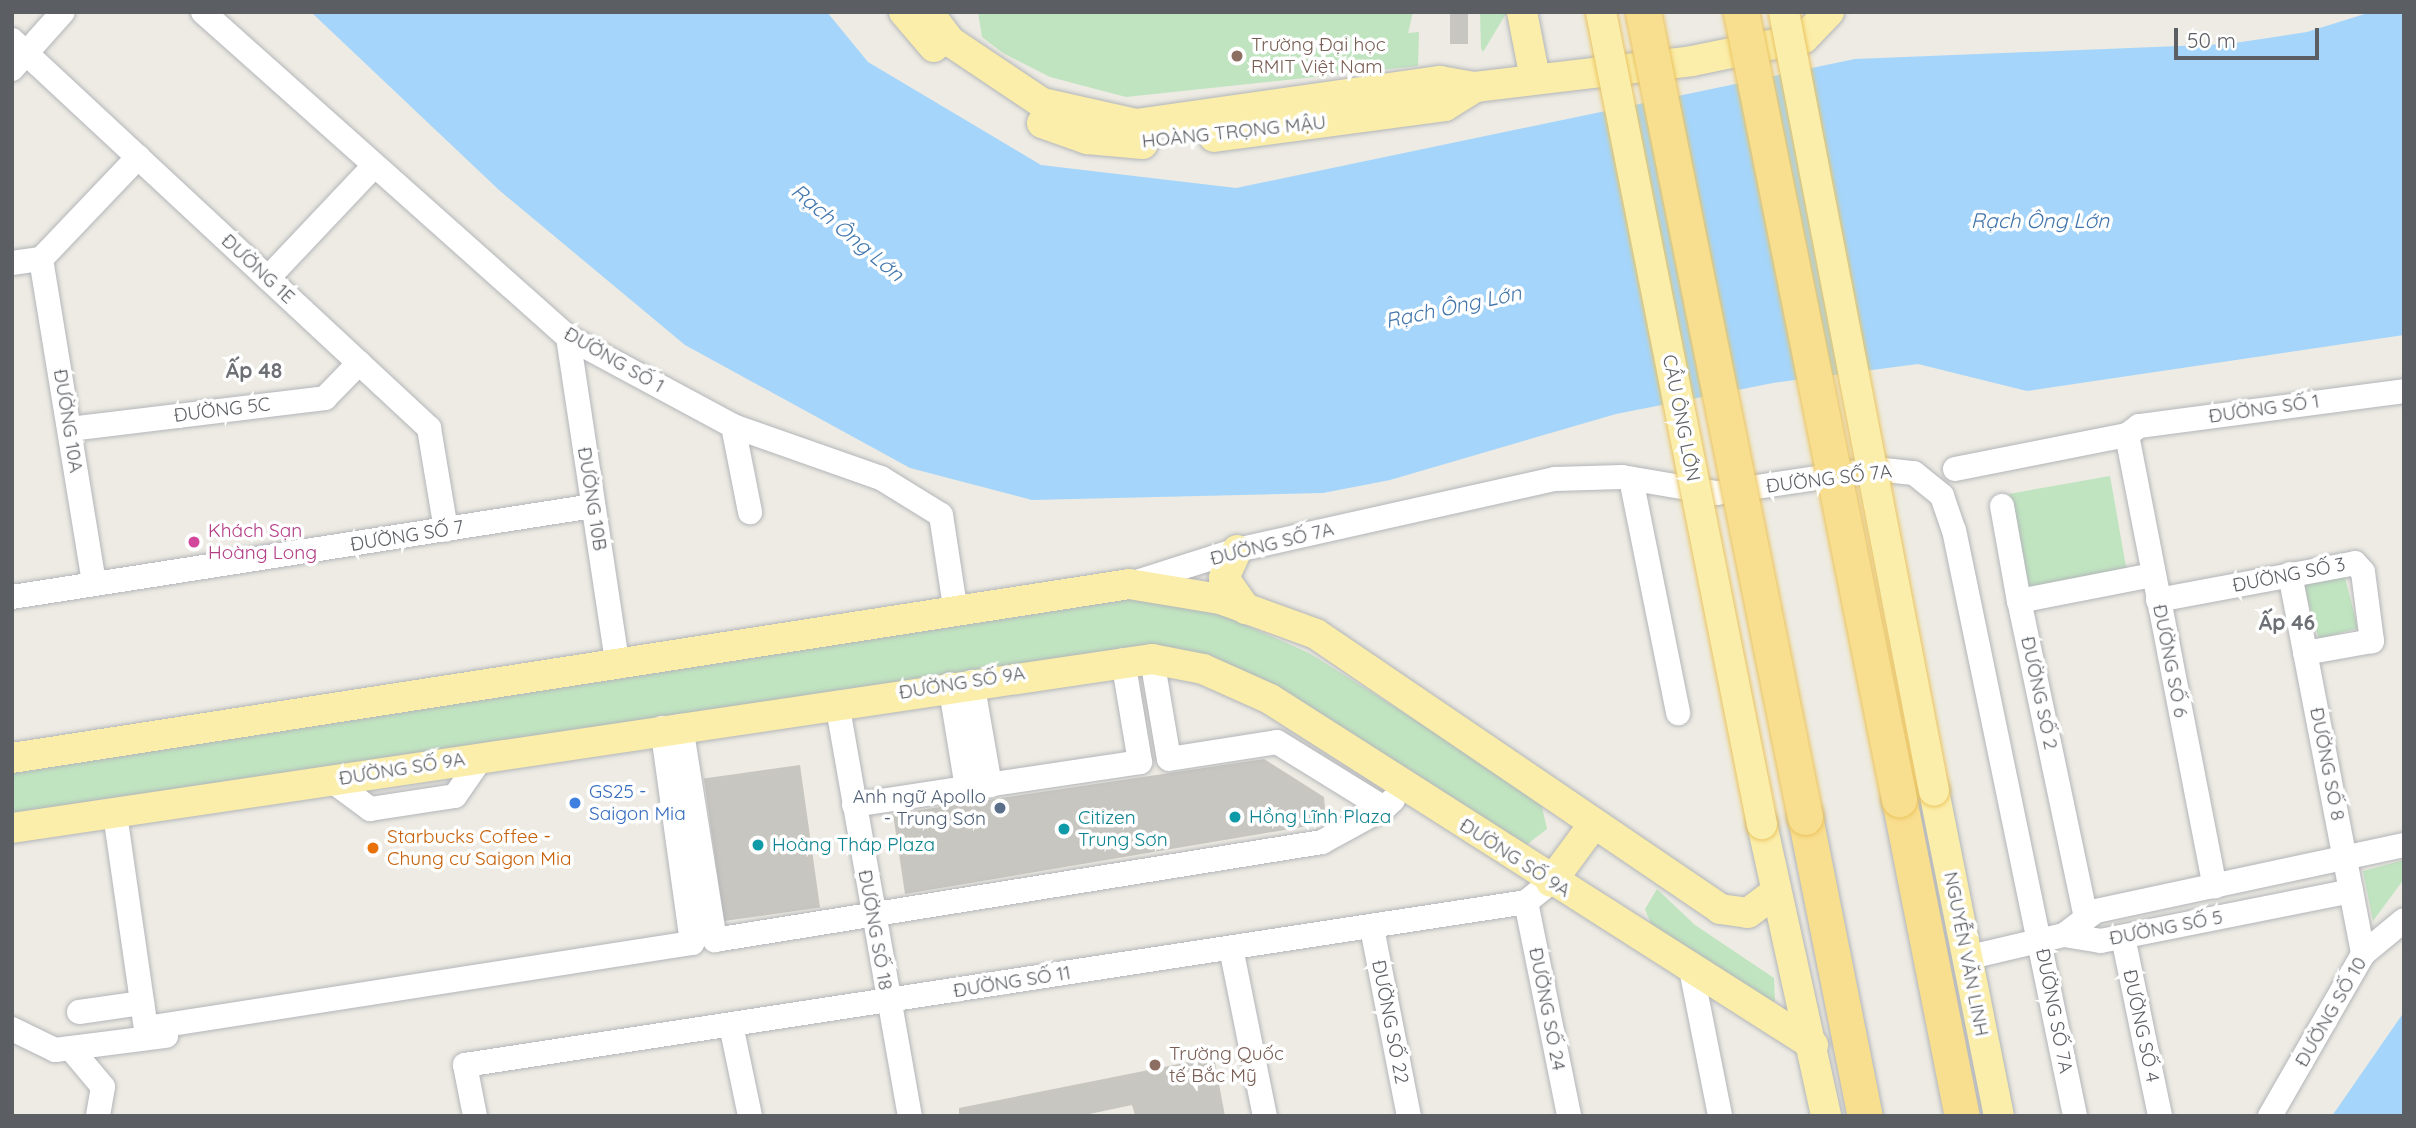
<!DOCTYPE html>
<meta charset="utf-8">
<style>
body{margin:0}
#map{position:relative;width:2416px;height:1128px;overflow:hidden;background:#edebe3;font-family:Quicksand,sans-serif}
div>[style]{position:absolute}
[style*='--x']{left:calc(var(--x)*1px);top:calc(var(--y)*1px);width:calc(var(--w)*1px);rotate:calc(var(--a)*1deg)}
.green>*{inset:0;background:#c0e4c0;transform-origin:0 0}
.water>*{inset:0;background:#a5d5fb}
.building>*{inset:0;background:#c8c6c0;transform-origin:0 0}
.roads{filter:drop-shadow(0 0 2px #b3b5b9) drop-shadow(0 0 2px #b3b5b9)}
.minor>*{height:24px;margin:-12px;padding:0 12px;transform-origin:12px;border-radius:12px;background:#fff}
.major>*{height:30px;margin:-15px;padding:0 15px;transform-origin:15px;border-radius:15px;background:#fbeeaa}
.highway>*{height:35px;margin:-17.5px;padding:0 17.5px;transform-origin:17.5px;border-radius:17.5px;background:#f8de8f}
.bridges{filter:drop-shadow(0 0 2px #ebc45e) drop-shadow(0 0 2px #ebc45e)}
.major-bridge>*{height:30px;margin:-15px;padding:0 15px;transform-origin:15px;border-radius:15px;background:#fbeeaa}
.highway-bridge>*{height:35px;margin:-17.5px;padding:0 17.5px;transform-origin:17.5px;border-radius:17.5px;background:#f8de8f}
.dots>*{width:19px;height:19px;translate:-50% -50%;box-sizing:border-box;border:4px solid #fff;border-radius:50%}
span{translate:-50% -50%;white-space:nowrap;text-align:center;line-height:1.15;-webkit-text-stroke:7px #fff;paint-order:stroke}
.education-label{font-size:19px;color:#785e54}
.left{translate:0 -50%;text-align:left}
.street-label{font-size:19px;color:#5b5e63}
.hotel-label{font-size:19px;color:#b23c85}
.shop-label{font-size:19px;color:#366cbe}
.service-label{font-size:19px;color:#4e5e75}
.right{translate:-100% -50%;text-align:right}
.culture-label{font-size:19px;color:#0d838f}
.food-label{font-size:19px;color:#c56008}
.water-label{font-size:21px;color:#4276ac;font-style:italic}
.neighbourhood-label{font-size:21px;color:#6c7075;font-weight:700}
.frame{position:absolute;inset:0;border:14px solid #5b5e63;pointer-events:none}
.scale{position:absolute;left:2174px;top:28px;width:145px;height:32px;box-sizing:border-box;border:4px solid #5b5e63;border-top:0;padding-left:9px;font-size:21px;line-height:24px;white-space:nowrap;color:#5b5e63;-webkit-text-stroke:5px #fff;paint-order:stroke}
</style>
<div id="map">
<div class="green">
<i style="clip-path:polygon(978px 12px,1413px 12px,1408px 33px,1419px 32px,1418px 66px,1126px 97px,1050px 77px,1003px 53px,982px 37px)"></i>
<i style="clip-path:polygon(1480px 12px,1507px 12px,1483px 52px,1481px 48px)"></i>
<i style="left:2110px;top:476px;width:100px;height:103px;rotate:80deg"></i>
<i style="clip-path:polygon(2344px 574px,2358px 628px,2319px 639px,2304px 588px,2308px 581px)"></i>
<i style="clip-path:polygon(1128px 597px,1225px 616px,1309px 653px,1540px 798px,1547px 829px,1525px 846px,1196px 658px,24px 815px,12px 810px,12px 763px)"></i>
<i style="clip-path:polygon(2404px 860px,2404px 879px,2373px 921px,2363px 871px)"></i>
<i style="clip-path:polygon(1657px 889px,1695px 925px,1774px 978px,1775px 1001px,1767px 1004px,1651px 924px,1645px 909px)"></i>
</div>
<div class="water">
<i style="clip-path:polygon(311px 12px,827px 12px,868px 62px,1041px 165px,1236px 188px,1855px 59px,2228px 44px,2307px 32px,2371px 12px,2404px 12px,2404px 335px,2027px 391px,1918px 364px,1773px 383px,1616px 414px,1390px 480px,1323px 493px,1032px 500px,910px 468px,685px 345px,499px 190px)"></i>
<i style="clip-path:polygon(2404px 1012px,2404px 1116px,2332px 1116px)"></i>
</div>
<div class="building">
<i style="left:1450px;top:12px;width:18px;height:32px"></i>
<i style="clip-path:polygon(1264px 759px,1324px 797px,1326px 823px,905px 894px,893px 814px)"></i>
<i style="left:800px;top:765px;width:144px;height:97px;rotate:82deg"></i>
<i style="clip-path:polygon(1214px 1057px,1225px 1116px,1135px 1115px,1132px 1105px,1080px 1116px,959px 1116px,959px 1108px)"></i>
</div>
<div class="roads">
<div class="minor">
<i style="--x:203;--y:12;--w:489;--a:41.7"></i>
<i style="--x:568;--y:337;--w:187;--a:28.3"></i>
<i style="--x:733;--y:426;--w:157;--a:19.4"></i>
<i style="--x:881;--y:478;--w:70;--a:31.7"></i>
<i style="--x:941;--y:515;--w:93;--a:81.3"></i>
<i style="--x:12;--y:40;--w:570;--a:42.94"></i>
<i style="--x:429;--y:428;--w:103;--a:80.5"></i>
<i style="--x:12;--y:69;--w:76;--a:-48.2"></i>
<i style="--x:41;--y:259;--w:329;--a:80.7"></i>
<i style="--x:12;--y:263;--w:29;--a:-8"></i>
<i style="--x:41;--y:259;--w:141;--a:-46.4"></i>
<i style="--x:268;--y:278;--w:151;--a:-46.6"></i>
<i style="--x:568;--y:337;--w:328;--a:81.4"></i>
<i style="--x:733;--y:426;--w:88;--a:78.8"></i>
<i style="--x:70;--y:429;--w:257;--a:-6.9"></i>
<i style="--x:325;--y:398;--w:49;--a:-45.8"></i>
<i style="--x:2127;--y:435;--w:460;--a:79"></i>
<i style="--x:1955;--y:469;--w:175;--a:-11.2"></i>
<i style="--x:2127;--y:435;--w:15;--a:-37"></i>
<i style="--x:2139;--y:426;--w:267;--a:-7.5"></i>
<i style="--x:1631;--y:479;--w:239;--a:78.6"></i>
<i style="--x:2002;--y:506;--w:97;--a:79.9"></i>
<i style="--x:2290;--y:574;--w:387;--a:79.1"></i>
<i style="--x:1130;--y:584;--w:112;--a:-17.6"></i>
<i style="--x:1237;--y:550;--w:326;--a:-12.6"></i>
<i style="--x:1555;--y:479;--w:67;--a:-1.7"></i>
<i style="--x:1622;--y:477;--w:96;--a:9.6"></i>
<i style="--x:1717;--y:493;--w:160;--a:-8.6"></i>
<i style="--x:1875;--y:469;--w:39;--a:6"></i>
<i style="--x:1914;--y:473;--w:36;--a:39"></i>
<i style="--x:1942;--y:496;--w:36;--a:71"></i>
<i style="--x:1954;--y:530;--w:598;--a:78.33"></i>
<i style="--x:12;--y:597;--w:588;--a:-8.9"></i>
<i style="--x:2158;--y:600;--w:200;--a:-10.6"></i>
<i style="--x:2355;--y:563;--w:12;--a:48"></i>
<i style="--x:2363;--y:572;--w:70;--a:82.6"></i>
<i style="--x:2372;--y:641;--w:68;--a:169.8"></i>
<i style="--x:1152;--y:659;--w:101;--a:80.4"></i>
<i style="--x:1169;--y:759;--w:109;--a:-8.9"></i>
<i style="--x:1277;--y:742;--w:126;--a:31.7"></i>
<i style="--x:1384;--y:808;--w:12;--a:-42"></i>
<i style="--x:972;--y:682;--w:105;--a:80.1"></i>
<i style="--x:837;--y:703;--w:419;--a:80"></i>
<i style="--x:681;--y:726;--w:217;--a:81"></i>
<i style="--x:715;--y:940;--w:615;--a:-9.17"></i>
<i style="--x:1322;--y:842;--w:71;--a:-28.7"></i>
<i style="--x:331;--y:780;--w:49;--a:36.6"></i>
<i style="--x:370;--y:809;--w:86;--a:-8.7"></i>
<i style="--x:455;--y:796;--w:47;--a:-55.3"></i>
<i style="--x:967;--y:788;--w:175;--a:-8.5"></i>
<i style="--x:1140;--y:762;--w:103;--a:-99.5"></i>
<i style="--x:854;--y:805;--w:114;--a:-8.6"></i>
<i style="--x:967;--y:788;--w:105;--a:-99.3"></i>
<i style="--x:115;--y:814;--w:216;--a:81.8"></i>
<i style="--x:146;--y:1028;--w:553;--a:-8.85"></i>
<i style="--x:692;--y:943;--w:217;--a:-97.9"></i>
<i style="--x:1526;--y:902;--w:218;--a:78.6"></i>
<i style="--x:2086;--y:918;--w:324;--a:-101.9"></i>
<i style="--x:2019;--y:601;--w:136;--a:-11"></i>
<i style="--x:1372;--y:928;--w:192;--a:78.9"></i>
<i style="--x:2064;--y:935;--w:37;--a:9"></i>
<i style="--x:2101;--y:941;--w:255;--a:-11.3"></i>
<i style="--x:2123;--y:937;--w:183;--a:78.3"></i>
<i style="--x:1231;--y:948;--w:171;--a:78.6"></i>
<i style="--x:1966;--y:958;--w:101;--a:-13.2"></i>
<i style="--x:2064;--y:935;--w:40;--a:-37"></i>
<i style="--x:2096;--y:911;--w:315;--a:-12.1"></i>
<i style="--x:1691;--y:969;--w:150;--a:78.8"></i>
<i style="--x:79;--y:1012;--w:64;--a:-8.1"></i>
<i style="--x:731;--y:1025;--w:93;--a:78.2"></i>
<i style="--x:12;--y:1029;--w:48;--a:26"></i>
<i style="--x:55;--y:1050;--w:112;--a:-7.2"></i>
<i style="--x:72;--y:1050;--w:48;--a:50"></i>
<i style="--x:103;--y:1087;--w:29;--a:100"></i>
<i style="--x:475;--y:1116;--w:52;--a:-101.1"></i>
<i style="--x:465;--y:1065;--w:1073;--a:-8.73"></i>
<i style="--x:1526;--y:902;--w:32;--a:-39"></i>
<i style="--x:2270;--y:1116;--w:187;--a:-60.1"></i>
<i style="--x:2363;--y:954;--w:53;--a:-39.7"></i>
</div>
<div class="major">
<i style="--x:904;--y:12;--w:46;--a:49.4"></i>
<i style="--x:928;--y:12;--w:38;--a:53"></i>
<i style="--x:951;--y:42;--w:110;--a:33.8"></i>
<i style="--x:1042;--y:103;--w:96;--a:12.6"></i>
<i style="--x:1136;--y:124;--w:307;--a:-8.1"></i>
<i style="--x:1440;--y:81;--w:36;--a:10"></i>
<i style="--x:1475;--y:87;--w:219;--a:-6.8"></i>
<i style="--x:1692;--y:61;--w:114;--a:-11.6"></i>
<i style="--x:1804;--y:38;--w:36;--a:-46"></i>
<i style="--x:1522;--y:12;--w:67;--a:78.9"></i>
<i style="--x:1042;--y:123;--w:48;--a:19.6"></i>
<i style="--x:1087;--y:139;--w:56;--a:5.1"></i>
<i style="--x:1214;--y:137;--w:233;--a:-7.6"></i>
<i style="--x:1445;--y:106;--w:36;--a:-32"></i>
<i style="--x:1237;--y:550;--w:31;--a:115"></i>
<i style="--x:1224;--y:578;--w:38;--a:55"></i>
<i style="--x:12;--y:758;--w:1130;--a:-8.85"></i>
<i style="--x:1129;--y:584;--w:92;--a:9.4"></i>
<i style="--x:1220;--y:599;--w:102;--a:20"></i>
<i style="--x:1316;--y:634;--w:489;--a:34.2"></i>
<i style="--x:1720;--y:909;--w:28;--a:8"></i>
<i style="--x:1748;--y:913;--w:35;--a:-37"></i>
<i style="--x:1934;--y:791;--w:331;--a:78.7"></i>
<i style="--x:1762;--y:824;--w:299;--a:77.6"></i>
<i style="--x:12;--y:828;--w:1152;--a:-8.43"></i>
<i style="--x:1152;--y:659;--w:52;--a:11.1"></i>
<i style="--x:1203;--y:669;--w:73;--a:24.1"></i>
<i style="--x:1270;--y:699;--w:644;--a:32.51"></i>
<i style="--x:1551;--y:882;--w:71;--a:-53.6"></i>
</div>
<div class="highway">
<i style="--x:1899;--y:799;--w:323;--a:78.8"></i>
<i style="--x:1805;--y:817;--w:305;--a:78.7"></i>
</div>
</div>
<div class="bridges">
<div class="major-bridge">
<i style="--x:1601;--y:12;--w:828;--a:78.79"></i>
<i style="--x:1784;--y:12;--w:793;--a:79.1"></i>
</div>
<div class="highway-bridge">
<i style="--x:1643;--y:12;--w:821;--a:78.62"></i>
<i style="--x:1741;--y:12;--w:803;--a:78.65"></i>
</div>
</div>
<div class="dots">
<i style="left:1237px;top:56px;background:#8d6e63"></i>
<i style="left:194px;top:542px;background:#d1479c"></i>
<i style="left:575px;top:803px;background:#3f7fe0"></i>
<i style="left:1000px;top:808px;background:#5c6f8a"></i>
<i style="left:1235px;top:817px;background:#0f9aa8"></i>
<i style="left:1064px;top:829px;background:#0f9aa8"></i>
<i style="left:758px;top:845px;background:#0f9aa8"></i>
<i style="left:373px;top:848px;background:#e8710a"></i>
<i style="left:1155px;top:1065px;background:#8d6e63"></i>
</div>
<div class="education-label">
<span class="left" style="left:1251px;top:56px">Trường Đại học<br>RMIT Việt Nam</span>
<span class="left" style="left:1169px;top:1065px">Trường Quốc<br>tế Bắc Mỹ</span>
</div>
<div class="street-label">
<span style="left:1234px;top:132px;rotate:-6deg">HOÀNG TRỌNG MẬU</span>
<span style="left:258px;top:269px;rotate:43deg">ĐƯỜNG 1E</span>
<span style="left:614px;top:360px;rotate:30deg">ĐƯỜNG SỐ 1</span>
<span style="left:2264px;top:409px;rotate:-8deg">ĐƯỜNG SỐ 1</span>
<span style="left:222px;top:410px;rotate:-7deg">ĐƯỜNG 5C</span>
<span style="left:1681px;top:418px;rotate:79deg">CẦU ÔNG LỚN</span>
<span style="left:68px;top:421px;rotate:81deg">ĐƯỜNG 10A</span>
<span style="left:1829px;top:479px;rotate:-7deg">ĐƯỜNG SỐ 7A</span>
<span style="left:592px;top:499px;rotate:81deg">ĐƯỜNG 10B</span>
<span style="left:407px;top:536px;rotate:-9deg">ĐƯỜNG SỐ 7</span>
<span style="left:1272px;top:544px;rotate:-14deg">ĐƯỜNG SỐ 7A</span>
<span style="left:2289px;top:575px;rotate:-11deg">ĐƯỜNG SỐ 3</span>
<span style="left:2170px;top:661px;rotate:79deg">ĐƯỜNG SỐ 6</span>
<span style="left:962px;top:683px;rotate:-9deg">ĐƯỜNG SỐ 9A</span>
<span style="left:2039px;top:693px;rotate:78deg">ĐƯỜNG SỐ 2</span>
<span style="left:2327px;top:764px;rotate:79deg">ĐƯỜNG SỐ 8</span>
<span style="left:402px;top:769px;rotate:-9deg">ĐƯỜNG SỐ 9A</span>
<span style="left:1515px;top:858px;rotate:33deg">ĐƯỜNG SỐ 9A</span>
<span style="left:2166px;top:928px;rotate:-11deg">ĐƯỜNG SỐ 5</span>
<span style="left:875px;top:930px;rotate:80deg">ĐƯỜNG SỐ 18</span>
<span style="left:1966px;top:954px;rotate:79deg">NGUYỄN VĂN LINH</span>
<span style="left:1012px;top:982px;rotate:-9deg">ĐƯỜNG SỐ 11</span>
<span style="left:1547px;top:1009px;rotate:79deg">ĐƯỜNG SỐ 24</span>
<span style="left:2054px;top:1011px;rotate:79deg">ĐƯỜNG SỐ 7A</span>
<span style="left:2331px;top:1012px;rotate:-60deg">ĐƯỜNG SỐ 10</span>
<span style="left:1390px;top:1022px;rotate:79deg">ĐƯỜNG SỐ 22</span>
<span style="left:2141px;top:1026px;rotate:78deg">ĐƯỜNG SỐ 4</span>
</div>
<div class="hotel-label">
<span class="left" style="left:208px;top:542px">Khách Sạn<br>Hoàng Long</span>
</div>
<div class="shop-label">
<span class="left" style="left:589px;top:803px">GS25 -<br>Saigon Mia</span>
</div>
<div class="service-label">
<span class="right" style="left:986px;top:808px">Anh ngữ Apollo<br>- Trung Sơn</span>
</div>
<div class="culture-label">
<span class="left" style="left:1249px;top:817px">Hồng Lĩnh Plaza</span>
<span class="left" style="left:1078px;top:829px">Citizen<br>Trung Sơn</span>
<span class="left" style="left:772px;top:845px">Hoàng Tháp Plaza</span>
</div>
<div class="food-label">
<span class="left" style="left:387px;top:848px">Starbucks Coffee -<br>Chung cư Saigon Mia</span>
</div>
<div class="water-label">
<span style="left:2040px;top:220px">Rạch Ông Lớn</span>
<span style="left:848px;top:232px;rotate:40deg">Rạch Ông Lớn</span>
<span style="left:1453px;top:306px;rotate:-12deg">Rạch Ông Lớn</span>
</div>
<div class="neighbourhood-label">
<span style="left:254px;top:370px">Ấp 48</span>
<span style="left:2287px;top:622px">Ấp 46</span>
</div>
<div class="frame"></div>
<div class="scale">50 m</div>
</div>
